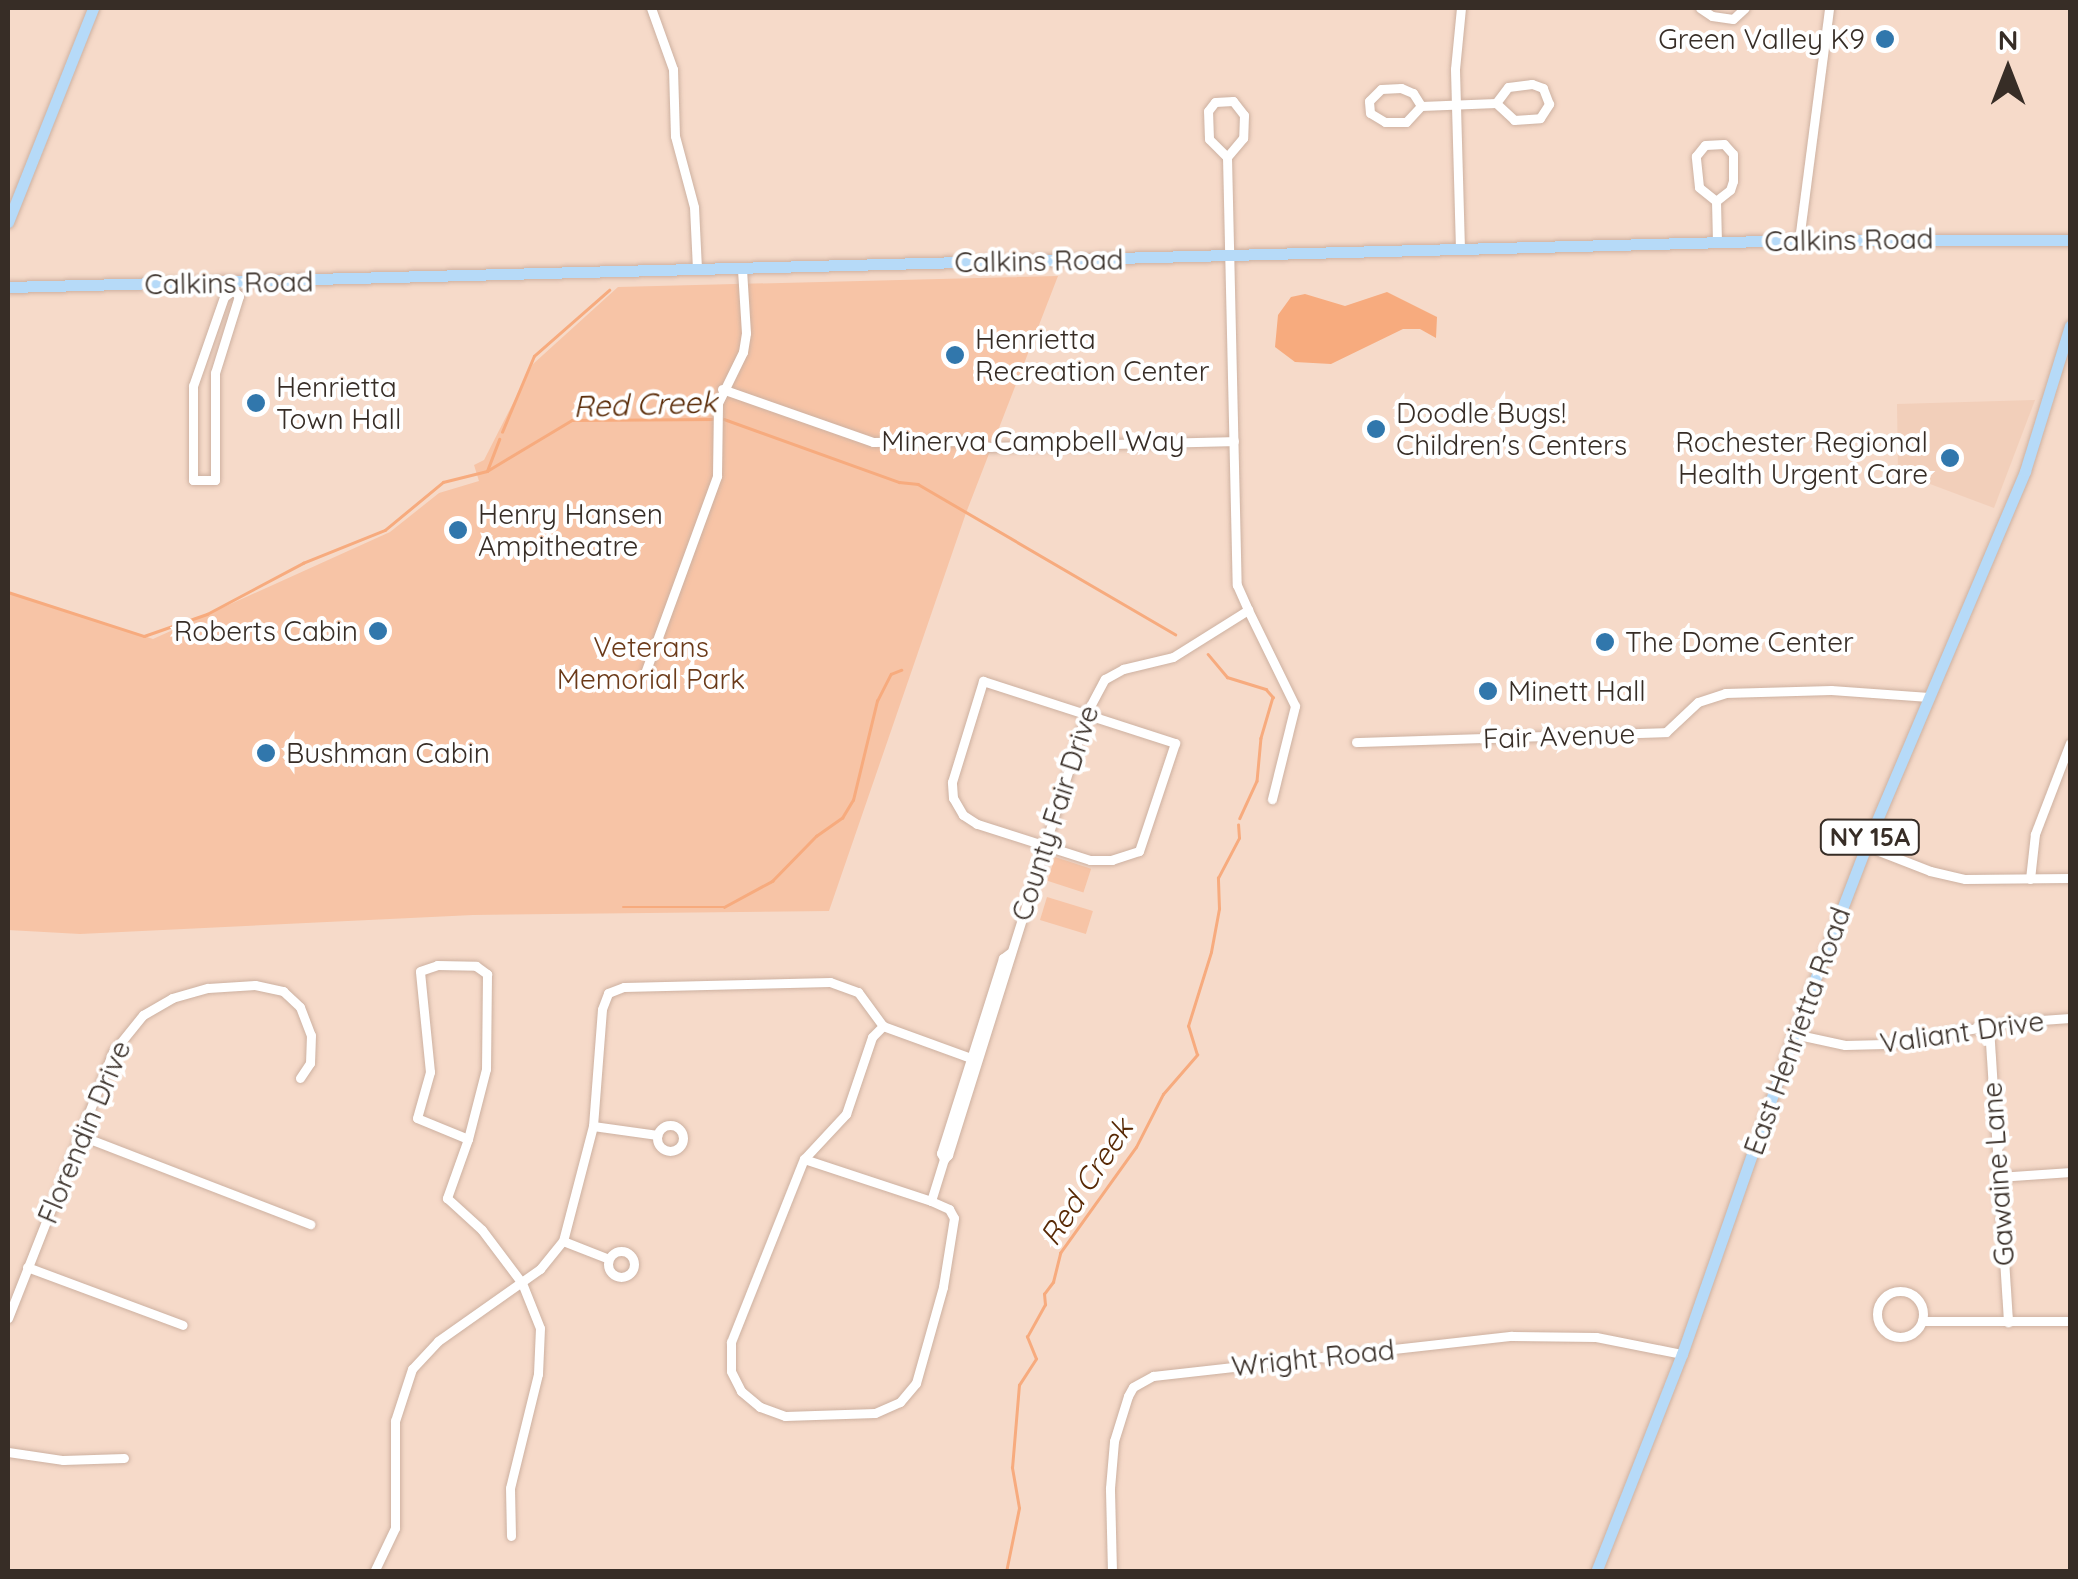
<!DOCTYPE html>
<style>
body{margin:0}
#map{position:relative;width:2078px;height:1579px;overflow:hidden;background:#f6dac9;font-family:Quicksand,sans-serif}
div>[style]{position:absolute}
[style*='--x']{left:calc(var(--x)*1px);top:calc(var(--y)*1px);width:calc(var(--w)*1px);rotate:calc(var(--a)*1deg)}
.built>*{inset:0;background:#f2cfba}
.green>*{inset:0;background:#f7c4a6;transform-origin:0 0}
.water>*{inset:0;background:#f7ab7e}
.stream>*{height:2.5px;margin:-1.25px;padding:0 1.25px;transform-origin:1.25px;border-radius:1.25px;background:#f7ab7e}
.roads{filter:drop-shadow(0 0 2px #cdb1a1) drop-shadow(0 0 2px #cdb1a1)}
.minor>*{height:9px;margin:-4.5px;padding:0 4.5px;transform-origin:4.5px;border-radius:4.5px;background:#fff}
.minor>.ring{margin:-4.5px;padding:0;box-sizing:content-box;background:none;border:9px solid #fff;border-radius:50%}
.major>*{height:11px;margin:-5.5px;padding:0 5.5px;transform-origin:5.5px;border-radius:5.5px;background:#b6daf8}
.dots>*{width:28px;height:28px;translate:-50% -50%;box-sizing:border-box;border:5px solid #fff;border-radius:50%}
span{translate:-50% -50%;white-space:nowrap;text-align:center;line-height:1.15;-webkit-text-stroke:8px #fff;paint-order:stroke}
.shield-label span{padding:2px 8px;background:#fff;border:2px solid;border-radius:8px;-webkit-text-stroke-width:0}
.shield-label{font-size:25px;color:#372d26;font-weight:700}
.poi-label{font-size:28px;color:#372d26}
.right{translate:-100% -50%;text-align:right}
.left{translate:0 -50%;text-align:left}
.street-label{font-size:28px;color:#372d26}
.park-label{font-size:28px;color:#6b3a19}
.water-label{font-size:30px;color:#582905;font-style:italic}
.frame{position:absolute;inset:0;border:10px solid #372d26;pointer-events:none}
.north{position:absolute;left:1958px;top:20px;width:100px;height:100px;-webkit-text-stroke:8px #fff;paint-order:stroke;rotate:0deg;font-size:28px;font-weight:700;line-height:40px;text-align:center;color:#372d26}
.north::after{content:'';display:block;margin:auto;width:35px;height:45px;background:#372d26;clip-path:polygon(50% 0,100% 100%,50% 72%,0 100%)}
</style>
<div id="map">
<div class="built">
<i style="clip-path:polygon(2035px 400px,1994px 508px,1898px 472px,1897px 404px)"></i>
</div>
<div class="green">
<i style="clip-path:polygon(1058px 276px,966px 513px,829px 911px,473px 915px,80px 934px,8px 930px,8px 592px,153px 639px,390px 532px,439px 493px,479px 481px,474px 465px,484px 460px,533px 364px,618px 287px)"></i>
<i style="left:1055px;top:857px;width:38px;height:25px;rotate:18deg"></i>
<i style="left:1047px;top:897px;width:48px;height:24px;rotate:17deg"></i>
</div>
<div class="water">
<i style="clip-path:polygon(1387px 292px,1437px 317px,1436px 338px,1420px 329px,1403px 329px,1331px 364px,1295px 362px,1275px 347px,1278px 315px,1291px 297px,1305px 294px,1345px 306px)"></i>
</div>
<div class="stream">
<i style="--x:724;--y:419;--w:186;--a:19.8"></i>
<i style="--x:899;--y:482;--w:19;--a:6"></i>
<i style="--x:918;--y:484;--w:298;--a:30.3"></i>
<i style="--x:502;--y:432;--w:82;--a:-67.2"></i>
<i style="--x:534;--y:356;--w:100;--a:-41.3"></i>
<i style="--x:487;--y:471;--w:34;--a:-69"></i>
<i style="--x:8;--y:592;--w:143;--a:17.9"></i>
<i style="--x:144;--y:636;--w:67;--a:-19.2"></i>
<i style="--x:207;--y:614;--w:109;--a:-28"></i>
<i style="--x:303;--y:563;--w:88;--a:-21.9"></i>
<i style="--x:385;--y:530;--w:75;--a:-39.6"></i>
<i style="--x:443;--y:482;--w:45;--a:-14"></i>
<i style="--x:487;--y:471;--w:99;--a:-31"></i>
<i style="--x:572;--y:420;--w:144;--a:-0.4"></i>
<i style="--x:1208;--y:654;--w:30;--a:50"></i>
<i style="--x:1227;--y:677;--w:41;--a:17.1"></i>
<i style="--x:1266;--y:689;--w:11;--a:49"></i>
<i style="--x:1273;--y:697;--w:43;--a:106.3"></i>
<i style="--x:1261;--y:738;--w:43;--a:95.3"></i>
<i style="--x:1257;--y:781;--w:41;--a:114.7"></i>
<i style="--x:623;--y:907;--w:101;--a:0"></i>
<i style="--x:724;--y:907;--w:55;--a:-28.4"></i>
<i style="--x:772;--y:881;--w:63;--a:-45.6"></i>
<i style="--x:816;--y:836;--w:32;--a:-35"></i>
<i style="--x:842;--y:818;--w:21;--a:-59"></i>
<i style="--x:853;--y:800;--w:102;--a:-76.4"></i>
<i style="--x:877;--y:701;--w:30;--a:-63"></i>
<i style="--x:891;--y:674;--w:11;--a:-22"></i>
<i style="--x:1006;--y:1572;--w:65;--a:-78.5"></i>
<i style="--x:1019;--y:1508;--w:41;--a:-99.9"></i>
<i style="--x:1012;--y:1468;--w:83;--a:-85.2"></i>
<i style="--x:1019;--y:1385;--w:31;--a:-57"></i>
<i style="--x:1036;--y:1359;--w:24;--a:-112"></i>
<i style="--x:1027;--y:1337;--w:37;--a:-61"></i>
<i style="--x:1045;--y:1305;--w:11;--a:-95"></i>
<i style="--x:1044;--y:1294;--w:15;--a:-53"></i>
<i style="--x:1053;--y:1282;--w:30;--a:-76"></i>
<i style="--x:1060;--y:1253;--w:130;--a:-54.4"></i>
<i style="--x:1136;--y:1147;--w:59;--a:-63"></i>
<i style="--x:1163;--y:1094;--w:52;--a:-48.9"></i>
<i style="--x:1197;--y:1055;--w:30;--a:-107"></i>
<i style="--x:1188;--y:1026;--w:77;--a:-72.7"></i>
<i style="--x:1211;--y:952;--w:44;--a:-79.5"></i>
<i style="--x:1219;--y:909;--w:31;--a:-92"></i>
<i style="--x:1218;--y:878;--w:45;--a:-62.3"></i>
<i style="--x:1239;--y:838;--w:13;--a:-94"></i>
</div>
<div class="roads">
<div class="minor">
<i style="--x:651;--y:8;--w:65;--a:70.2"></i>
<i style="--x:673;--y:69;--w:67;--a:88.3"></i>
<i style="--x:675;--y:136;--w:73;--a:75"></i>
<i style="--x:694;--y:207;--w:62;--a:87.2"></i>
<i style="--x:1700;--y:8;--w:14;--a:34"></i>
<i style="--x:1712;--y:16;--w:21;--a:8"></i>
<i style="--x:1733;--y:19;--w:16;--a:-43"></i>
<i style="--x:1421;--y:106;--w:22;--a:133"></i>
<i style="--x:1406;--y:122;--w:21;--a:180"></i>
<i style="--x:1385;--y:122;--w:17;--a:-149"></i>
<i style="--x:1370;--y:113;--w:12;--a:-95"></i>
<i style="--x:1369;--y:101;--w:17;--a:-45"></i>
<i style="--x:1381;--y:89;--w:20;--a:-3"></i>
<i style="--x:1401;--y:88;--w:13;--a:23"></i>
<i style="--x:1413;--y:93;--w:15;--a:58"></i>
<i style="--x:1421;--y:106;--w:75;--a:-2.3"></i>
<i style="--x:1496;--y:103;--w:25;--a:43"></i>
<i style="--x:1514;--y:120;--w:26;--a:-4"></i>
<i style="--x:1540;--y:118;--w:17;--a:-57"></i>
<i style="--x:1549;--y:104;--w:17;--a:-111"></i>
<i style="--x:1543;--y:88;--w:12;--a:-160"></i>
<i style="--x:1532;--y:84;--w:24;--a:173"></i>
<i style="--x:1508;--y:87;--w:20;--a:127"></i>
<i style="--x:1227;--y:157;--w:25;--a:-135"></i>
<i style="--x:1209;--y:139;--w:28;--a:-92"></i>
<i style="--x:1208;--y:111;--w:11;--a:-52"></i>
<i style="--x:1215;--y:102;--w:18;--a:-3"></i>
<i style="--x:1233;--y:101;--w:18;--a:52"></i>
<i style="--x:1244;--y:115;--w:23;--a:92"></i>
<i style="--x:1243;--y:138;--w:25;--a:130"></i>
<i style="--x:1227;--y:157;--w:428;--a:88.7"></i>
<i style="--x:1237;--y:585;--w:27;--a:66"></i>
<i style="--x:1716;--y:201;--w:22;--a:-141"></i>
<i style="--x:1699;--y:187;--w:31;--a:-96"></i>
<i style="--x:1696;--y:156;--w:14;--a:-51"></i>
<i style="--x:1705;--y:145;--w:19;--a:-3"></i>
<i style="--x:1724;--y:144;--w:13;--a:48"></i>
<i style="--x:1733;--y:154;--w:27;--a:90"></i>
<i style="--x:1733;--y:181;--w:9;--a:108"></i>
<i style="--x:1730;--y:190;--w:18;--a:142"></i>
<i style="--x:1716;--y:201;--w:42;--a:88.6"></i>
<i style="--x:1799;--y:240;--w:234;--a:-82.6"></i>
<i style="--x:1460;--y:249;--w:180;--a:-91.6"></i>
<i style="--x:1455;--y:69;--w:61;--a:-84.4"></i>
<i style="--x:233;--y:290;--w:11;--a:142"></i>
<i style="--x:224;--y:297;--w:94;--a:109.2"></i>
<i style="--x:193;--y:386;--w:94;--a:90"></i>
<i style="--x:193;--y:480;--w:22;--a:0"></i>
<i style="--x:215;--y:480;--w:107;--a:-90"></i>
<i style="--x:215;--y:373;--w:81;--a:-72.7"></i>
<i style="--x:239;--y:296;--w:8;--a:-135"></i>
<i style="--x:233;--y:290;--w:7;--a:-82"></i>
<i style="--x:722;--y:389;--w:160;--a:19.3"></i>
<i style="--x:873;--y:442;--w:91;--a:-0.6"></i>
<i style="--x:964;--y:441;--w:27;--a:13"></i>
<i style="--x:990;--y:447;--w:244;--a:-1.4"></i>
<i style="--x:645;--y:673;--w:210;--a:-69.9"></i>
<i style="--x:717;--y:476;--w:73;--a:-89.2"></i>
<i style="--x:718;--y:403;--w:57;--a:-63.9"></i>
<i style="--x:743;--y:352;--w:19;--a:-81"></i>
<i style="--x:746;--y:333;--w:64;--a:-93.6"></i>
<i style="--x:983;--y:681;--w:202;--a:17.9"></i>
<i style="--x:1175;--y:743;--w:114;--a:108.4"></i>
<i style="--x:1139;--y:851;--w:28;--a:162"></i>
<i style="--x:1112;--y:860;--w:22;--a:180"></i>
<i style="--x:1090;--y:860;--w:119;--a:-162.3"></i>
<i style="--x:977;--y:824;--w:17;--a:-147"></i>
<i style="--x:963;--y:815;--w:20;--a:-120"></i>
<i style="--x:953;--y:798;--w:16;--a:-94"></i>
<i style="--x:952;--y:782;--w:106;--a:-72.9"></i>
<i style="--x:1356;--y:742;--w:310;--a:-1.8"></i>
<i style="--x:1666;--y:732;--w:44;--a:-43.2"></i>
<i style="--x:1698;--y:702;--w:28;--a:-18"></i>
<i style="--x:1725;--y:693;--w:106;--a:-1.6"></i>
<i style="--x:1831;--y:690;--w:98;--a:4.1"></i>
<i style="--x:1866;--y:846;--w:69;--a:21.3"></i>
<i style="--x:1930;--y:871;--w:36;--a:13"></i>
<i style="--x:1965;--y:879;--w:105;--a:-0.5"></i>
<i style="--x:2030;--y:879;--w:45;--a:-83.7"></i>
<i style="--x:2035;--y:834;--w:97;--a:-69"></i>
<i style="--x:1010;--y:953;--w:9;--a:144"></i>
<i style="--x:1003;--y:958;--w:205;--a:107.6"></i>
<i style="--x:941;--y:1153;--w:7;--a:63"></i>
<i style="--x:944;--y:1159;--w:6;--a:-45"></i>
<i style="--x:948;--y:1155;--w:462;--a:-72.6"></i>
<i style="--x:1086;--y:714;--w:40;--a:-62"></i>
<i style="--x:1105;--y:679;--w:21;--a:-29"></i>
<i style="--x:1123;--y:669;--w:51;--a:-13.5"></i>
<i style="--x:1173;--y:657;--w:89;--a:-32.1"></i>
<i style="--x:1248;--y:610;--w:107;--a:63.9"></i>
<i style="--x:1295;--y:706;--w:96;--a:103.9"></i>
<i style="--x:437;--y:965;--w:39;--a:1"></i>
<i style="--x:476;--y:966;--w:14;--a:36"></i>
<i style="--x:487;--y:974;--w:95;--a:90.6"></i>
<i style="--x:486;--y:1069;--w:72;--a:104.4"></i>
<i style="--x:468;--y:1139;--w:55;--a:-157.6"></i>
<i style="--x:417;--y:1118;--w:48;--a:-74.2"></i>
<i style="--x:430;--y:1072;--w:101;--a:-95.7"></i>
<i style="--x:420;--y:971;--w:18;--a:-19"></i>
<i style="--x:883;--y:1026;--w:94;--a:20"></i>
<i style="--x:1989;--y:1027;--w:296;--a:86.3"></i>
<i style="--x:1794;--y:1034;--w:52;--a:12.2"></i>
<i style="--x:1845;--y:1045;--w:40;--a:-1.4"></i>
<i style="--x:1885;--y:1044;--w:130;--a:-9.8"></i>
<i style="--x:2013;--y:1022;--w:57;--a:-4"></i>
<i class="ring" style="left:657px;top:1125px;width:17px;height:17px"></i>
<i style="--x:593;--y:1126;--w:65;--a:8"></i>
<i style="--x:79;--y:1135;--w:248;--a:21.1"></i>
<i style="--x:468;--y:1139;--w:63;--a:109.6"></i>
<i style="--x:447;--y:1198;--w:47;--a:42.4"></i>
<i style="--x:482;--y:1230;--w:66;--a:53"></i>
<i style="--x:522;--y:1283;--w:48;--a:68.2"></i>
<i style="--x:540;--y:1328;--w:46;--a:92.5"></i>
<i style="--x:538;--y:1374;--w:117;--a:103.8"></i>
<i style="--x:510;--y:1488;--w:48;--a:88.8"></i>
<i style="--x:804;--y:1159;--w:134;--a:18.3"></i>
<i style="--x:931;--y:1201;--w:20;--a:24"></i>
<i style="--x:949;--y:1209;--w:10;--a:61"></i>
<i style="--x:954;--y:1218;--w:70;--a:99.1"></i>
<i style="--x:943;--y:1287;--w:100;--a:105.7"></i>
<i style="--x:916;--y:1383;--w:25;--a:130"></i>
<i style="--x:900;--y:1402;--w:27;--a:156"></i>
<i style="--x:875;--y:1413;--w:90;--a:178.1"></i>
<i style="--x:785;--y:1416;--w:27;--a:-160"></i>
<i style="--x:760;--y:1407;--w:25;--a:-140"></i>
<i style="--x:741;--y:1391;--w:22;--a:-117"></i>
<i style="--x:731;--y:1371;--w:29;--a:-90"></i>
<i style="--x:731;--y:1342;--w:197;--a:-68.3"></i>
<i style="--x:804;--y:1159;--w:62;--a:-47"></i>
<i style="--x:846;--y:1114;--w:81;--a:-71.3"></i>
<i style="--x:872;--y:1037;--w:16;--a:-45"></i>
<i style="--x:1999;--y:1177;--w:71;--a:-4"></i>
<i style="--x:931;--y:1201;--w:44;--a:-72.8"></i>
<i style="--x:563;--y:1241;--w:49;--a:21.4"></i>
<i class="ring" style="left:608px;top:1251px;width:17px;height:17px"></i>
<i style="--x:27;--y:1267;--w:166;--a:20.4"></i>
<i class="ring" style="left:1877px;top:1291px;width:37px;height:37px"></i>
<i style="--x:8;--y:1318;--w:286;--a:-68.5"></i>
<i style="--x:113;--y:1052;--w:48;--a:-51"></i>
<i style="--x:143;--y:1015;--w:34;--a:-30"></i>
<i style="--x:172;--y:998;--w:37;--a:-16"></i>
<i style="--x:208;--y:988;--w:47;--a:-3.7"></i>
<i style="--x:255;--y:985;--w:29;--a:12"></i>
<i style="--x:283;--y:991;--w:23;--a:43"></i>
<i style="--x:300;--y:1007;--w:30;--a:69"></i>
<i style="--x:311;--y:1035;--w:28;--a:92"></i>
<i style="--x:310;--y:1063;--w:18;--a:124"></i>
<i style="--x:1922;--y:1321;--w:148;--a:0"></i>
<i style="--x:8;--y:1452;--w:56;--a:8.3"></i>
<i style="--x:63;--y:1460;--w:61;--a:-1.9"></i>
<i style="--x:374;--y:1572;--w:49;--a:-64.5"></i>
<i style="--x:395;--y:1528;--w:107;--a:-90"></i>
<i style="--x:395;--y:1421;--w:55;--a:-71.9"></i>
<i style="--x:412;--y:1369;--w:38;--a:-47"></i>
<i style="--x:438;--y:1341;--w:125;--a:-35.2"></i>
<i style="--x:540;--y:1269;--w:36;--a:-51"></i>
<i style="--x:563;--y:1241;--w:119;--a:-75.4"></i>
<i style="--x:593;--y:1126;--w:117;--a:-85.6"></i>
<i style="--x:602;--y:1009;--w:17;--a:-69"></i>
<i style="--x:608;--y:993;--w:17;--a:-21"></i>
<i style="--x:624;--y:987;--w:206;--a:-1.4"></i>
<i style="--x:830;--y:982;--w:30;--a:20"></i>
<i style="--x:858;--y:992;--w:42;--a:53.7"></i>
<i style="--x:1112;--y:1572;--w:84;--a:-91.4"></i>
<i style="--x:1110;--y:1488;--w:47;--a:-85.1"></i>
<i style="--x:1114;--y:1441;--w:47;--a:-72.7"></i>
<i style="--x:1128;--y:1396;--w:10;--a:-61"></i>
<i style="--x:1133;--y:1387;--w:23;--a:-29"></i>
<i style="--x:1153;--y:1376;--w:361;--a:-6.4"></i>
<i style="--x:1512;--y:1336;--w:84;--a:0.7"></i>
<i style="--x:1596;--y:1337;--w:88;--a:11.2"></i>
</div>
<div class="major">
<i style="--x:8;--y:222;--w:230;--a:-68.3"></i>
<i style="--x:8;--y:287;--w:1792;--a:-1.5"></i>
<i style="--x:1799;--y:240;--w:271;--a:0"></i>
<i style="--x:1596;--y:1572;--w:234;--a:-68.5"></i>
<i style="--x:1682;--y:1354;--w:339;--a:-70.7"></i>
<i style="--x:1794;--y:1034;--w:201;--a:-69"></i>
<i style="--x:1866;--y:846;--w:407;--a:-67"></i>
<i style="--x:2025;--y:471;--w:152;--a:-72.8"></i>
</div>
</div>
<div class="dots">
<i style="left:1885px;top:39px;background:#3177ac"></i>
<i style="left:955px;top:355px;background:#3177ac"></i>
<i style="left:256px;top:403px;background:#3177ac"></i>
<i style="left:1376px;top:429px;background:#3177ac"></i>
<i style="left:1950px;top:458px;background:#3177ac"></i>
<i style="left:458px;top:530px;background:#3177ac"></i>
<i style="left:378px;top:631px;background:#3177ac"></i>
<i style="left:1605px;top:642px;background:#3177ac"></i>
<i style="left:1488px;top:691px;background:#3177ac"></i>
<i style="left:266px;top:753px;background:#3177ac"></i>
</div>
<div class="shield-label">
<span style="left:1870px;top:837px">NY 15A</span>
</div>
<div class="poi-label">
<span class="right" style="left:1865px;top:39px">Green Valley K9</span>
<span class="left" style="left:975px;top:355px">Henrietta<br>Recreation Center</span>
<span class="left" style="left:276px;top:403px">Henrietta<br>Town Hall</span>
<span class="left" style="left:1396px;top:429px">Doodle Bugs!<br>Children's Centers</span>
<span class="right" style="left:1928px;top:458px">Rochester Regional<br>Health Urgent Care</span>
<span class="left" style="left:478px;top:530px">Henry Hansen<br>Ampitheatre</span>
<span class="right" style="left:358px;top:631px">Roberts Cabin</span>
<span class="left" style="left:1625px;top:642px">The Dome Center</span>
<span class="left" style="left:1508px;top:691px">Minett Hall</span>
<span class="left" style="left:286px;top:753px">Bushman Cabin</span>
</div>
<div class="street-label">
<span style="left:1849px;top:240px;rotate:-1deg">Calkins Road</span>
<span style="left:1039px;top:261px;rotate:-1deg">Calkins Road</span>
<span style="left:229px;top:283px;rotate:-1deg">Calkins Road</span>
<span style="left:1033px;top:441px">Minerva Campbell Way</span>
<span style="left:1559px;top:736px;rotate:-2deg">Fair Avenue</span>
<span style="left:1055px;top:813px;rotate:-72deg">County Fair Drive</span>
<span style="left:1797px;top:1031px;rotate:-70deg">East Henrietta Road</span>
<span style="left:1962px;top:1032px;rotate:-8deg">Valiant Drive</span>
<span style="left:84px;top:1132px;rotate:-67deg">Florendin Drive</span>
<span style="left:1998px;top:1174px;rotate:-94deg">Gawaine Lane</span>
<span style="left:1313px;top:1358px;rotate:-6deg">Wright Road</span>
</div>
<div class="park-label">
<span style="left:651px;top:663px">Veterans<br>Memorial Park</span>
</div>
<div class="water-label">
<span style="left:645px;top:404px;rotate:-2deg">Red Creek</span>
<span style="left:1086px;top:1182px;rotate:-57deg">Red Creek</span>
</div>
<div class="frame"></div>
<div class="north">N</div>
</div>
